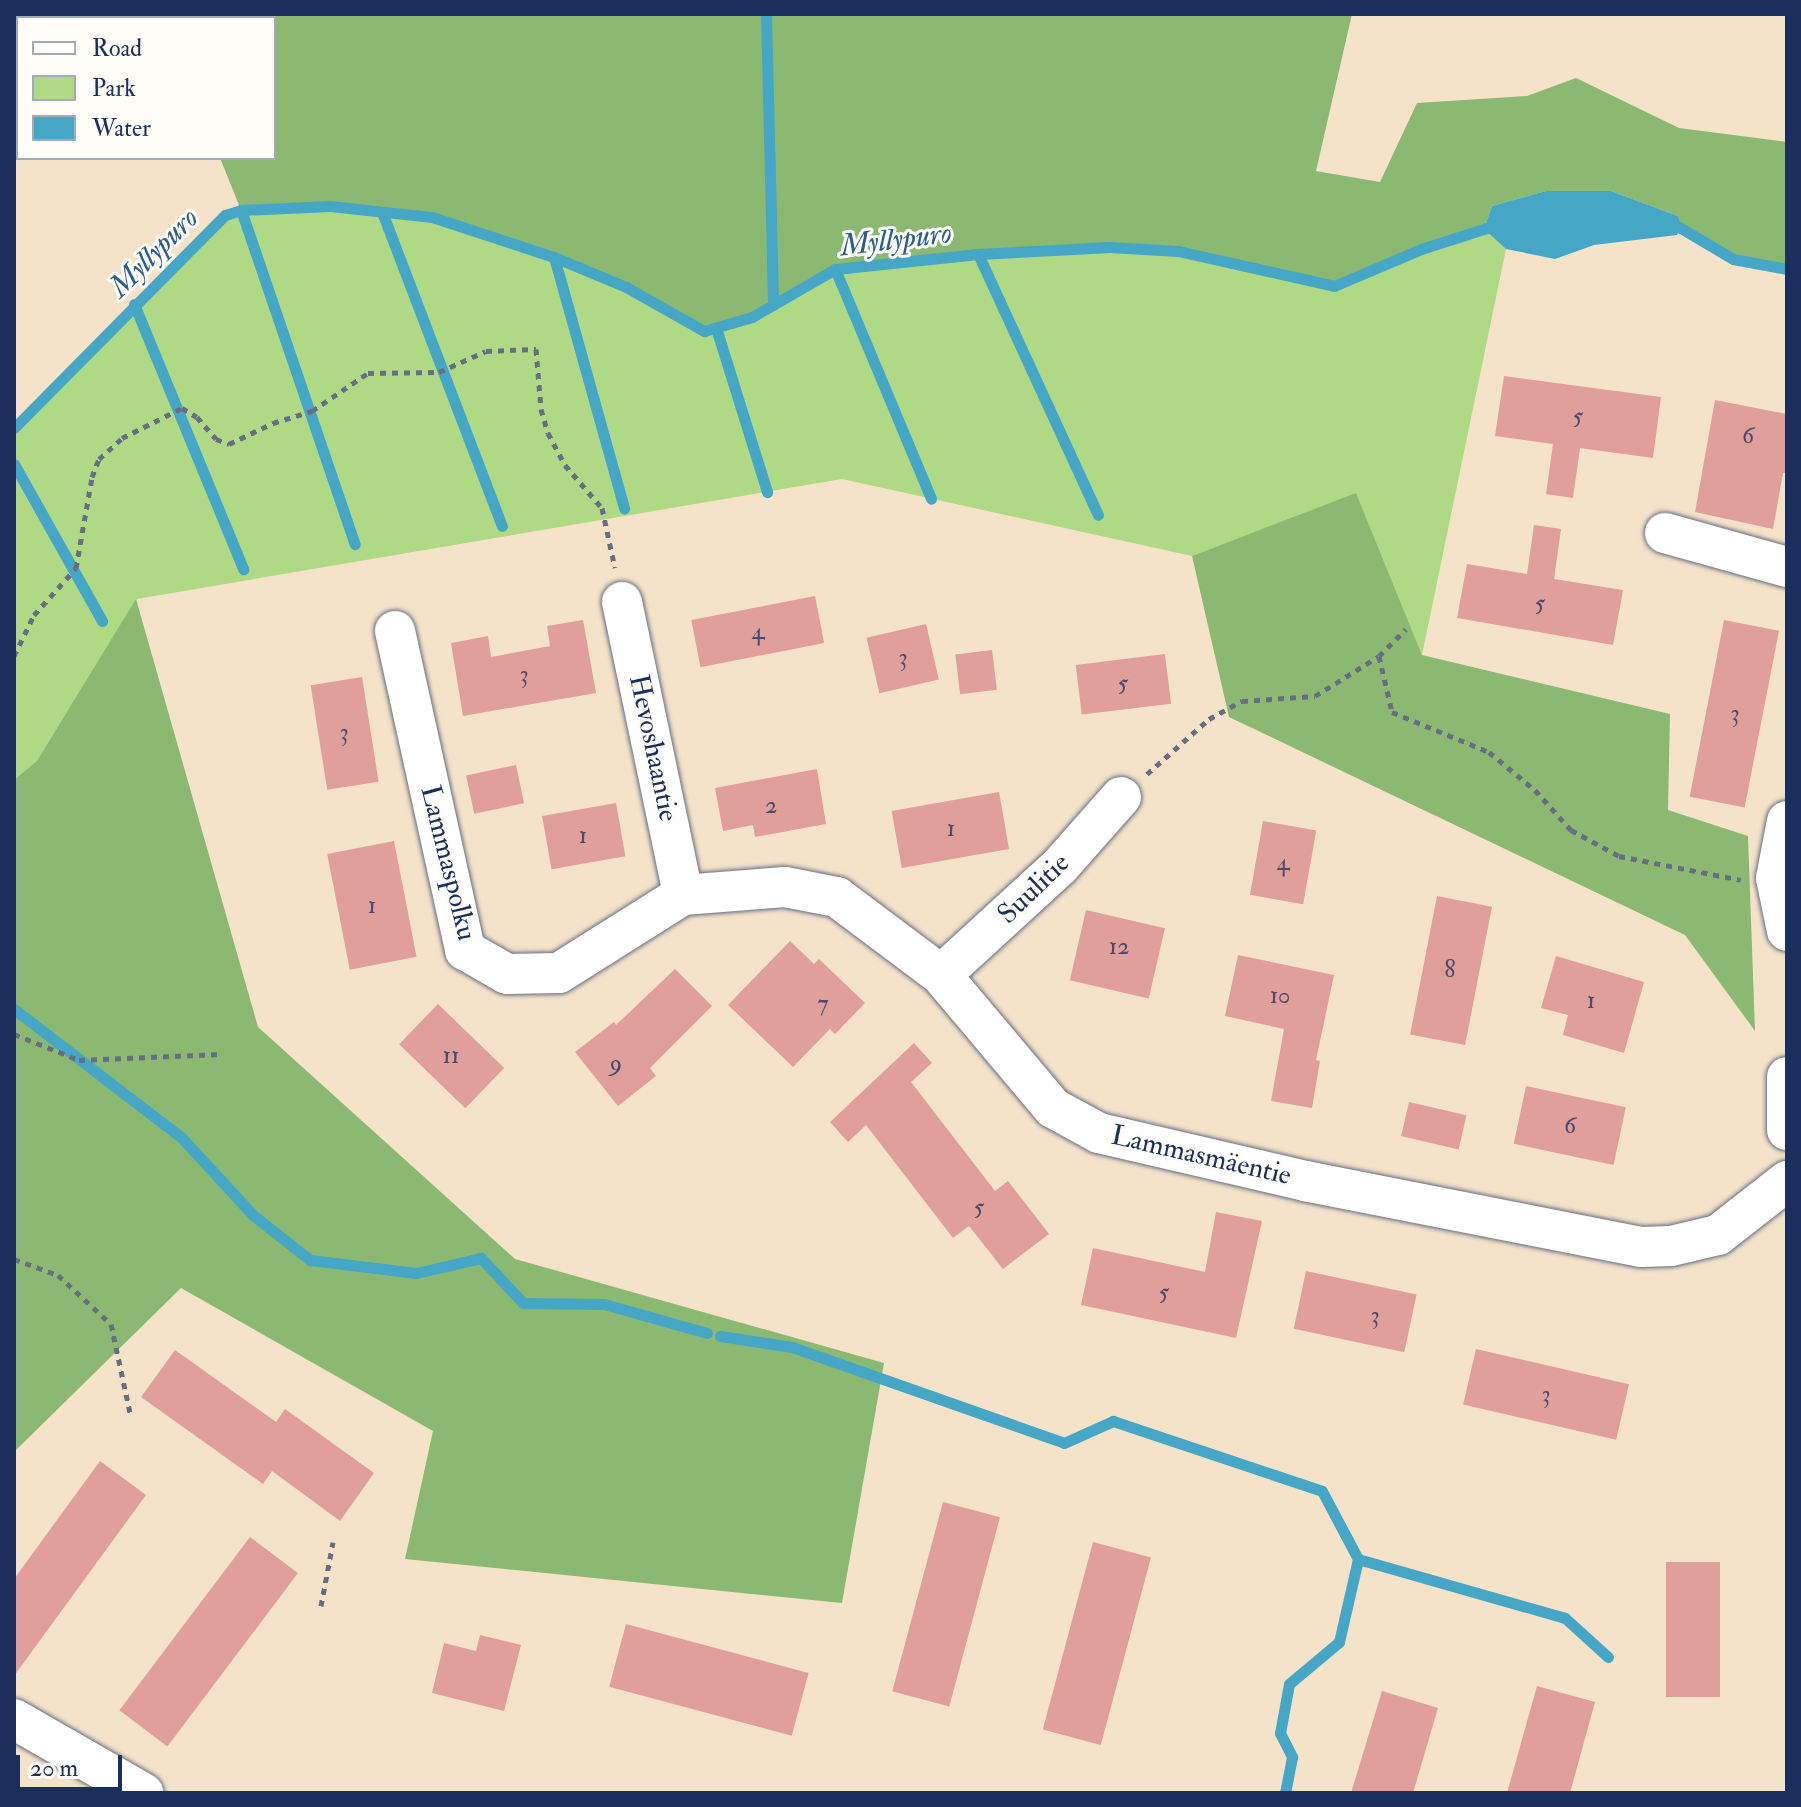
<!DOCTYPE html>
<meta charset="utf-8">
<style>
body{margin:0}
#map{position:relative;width:1801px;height:1807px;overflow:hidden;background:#f5e3c9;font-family:"IM FELL Double Pica",serif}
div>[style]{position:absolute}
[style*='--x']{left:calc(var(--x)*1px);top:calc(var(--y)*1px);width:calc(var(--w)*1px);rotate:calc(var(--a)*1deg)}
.green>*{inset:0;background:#afd985}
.forest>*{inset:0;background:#8bb972}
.water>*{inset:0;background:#46a6c5}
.stream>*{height:11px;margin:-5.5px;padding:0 5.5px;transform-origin:5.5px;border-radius:5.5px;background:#46a6c5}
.building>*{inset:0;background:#e09f9b;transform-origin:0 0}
.path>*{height:5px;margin-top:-2.5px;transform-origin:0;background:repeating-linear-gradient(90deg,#676e83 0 6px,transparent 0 12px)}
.roads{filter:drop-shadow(0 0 2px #676e83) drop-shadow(0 0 2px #676e83)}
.street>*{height:40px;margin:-20px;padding:0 20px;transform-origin:20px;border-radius:20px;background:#fff}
span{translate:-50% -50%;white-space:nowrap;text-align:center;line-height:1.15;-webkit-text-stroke:6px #fdfcf7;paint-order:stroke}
.number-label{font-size:24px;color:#4c4b6d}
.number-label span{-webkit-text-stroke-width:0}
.street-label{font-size:28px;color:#1b2f5e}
.water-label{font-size:30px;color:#2c5f87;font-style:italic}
.frame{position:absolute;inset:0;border:16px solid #1b2f5e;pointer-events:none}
.legend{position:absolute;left:16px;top:16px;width:260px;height:144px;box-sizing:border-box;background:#fdfcf7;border:2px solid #a3aaba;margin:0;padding:10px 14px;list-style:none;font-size:24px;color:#1b2f5e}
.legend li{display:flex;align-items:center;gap:16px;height:40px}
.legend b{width:40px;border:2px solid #a3aaba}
.scale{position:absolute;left:16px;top:1755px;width:106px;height:36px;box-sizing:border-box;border:4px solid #1b2f5e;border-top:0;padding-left:10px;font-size:24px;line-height:28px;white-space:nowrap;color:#1b2f5e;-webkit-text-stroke:6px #fdfcf7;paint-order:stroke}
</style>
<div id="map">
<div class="green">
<i style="clip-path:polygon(330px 206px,432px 217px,536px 249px,626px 287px,752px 317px,835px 269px,978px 254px,1110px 247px,1178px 251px,1334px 286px,1421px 249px,1484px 229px,1506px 249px,1422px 655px,1356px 494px,1192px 556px,842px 479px,137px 599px,37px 762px,14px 780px,14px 428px,225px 215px,241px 210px)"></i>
</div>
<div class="forest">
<i style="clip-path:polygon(158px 14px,1352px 14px,1316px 171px,1380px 182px,1417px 103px,1527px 96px,1576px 78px,1679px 128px,1787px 142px,1787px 269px,1733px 259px,1682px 226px,1678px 216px,1611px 191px,1546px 191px,1492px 206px,1484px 229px,1421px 249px,1334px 286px,1178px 251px,1110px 247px,978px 254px,835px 269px,752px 317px,704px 331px,626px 287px,554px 257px,432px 217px,330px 206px,241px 210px,220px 158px,274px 158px,274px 18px,160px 18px)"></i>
<i style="clip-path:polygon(1356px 493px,1422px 655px,1670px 714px,1668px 810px,1748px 836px,1755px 1031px,1685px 935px,1229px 717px,1192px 556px)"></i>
<i style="clip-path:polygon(136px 599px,258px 1027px,515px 1259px,884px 1363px,842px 1603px,405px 1559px,433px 1431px,181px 1288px,14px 1452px,14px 780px,37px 761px)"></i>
</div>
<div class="water">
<i style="clip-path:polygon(1546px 191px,1611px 191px,1678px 216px,1682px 226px,1677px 235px,1594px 245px,1555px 259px,1506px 249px,1484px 229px,1492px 206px)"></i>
</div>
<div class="stream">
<i style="--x:766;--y:14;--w:291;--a:88.6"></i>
<i style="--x:241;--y:210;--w:353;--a:71.2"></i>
<i style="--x:382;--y:212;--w:336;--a:69.1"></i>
<i style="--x:1669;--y:221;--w:74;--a:30.7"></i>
<i style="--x:1733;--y:259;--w:55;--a:10.5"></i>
<i style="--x:978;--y:254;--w:287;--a:65.3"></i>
<i style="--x:554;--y:257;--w:261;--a:74.4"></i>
<i style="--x:835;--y:269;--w:249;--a:67.3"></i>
<i style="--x:134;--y:304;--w:287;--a:67.6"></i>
<i style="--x:716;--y:328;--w:172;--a:72.7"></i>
<i style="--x:14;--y:428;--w:300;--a:-45.3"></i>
<i style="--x:225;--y:215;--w:17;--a:-17"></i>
<i style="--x:241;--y:210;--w:89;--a:-2.6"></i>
<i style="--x:330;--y:206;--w:103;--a:6.2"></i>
<i style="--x:432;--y:217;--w:128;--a:18.2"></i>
<i style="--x:554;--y:257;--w:78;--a:22.6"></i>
<i style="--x:626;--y:287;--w:90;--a:29.4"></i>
<i style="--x:704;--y:331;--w:50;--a:-16.3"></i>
<i style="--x:752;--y:317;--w:96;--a:-30"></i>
<i style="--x:835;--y:269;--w:144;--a:-6"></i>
<i style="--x:978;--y:254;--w:132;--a:-3"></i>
<i style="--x:1110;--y:247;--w:68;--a:3.4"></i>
<i style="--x:1178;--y:251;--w:160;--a:12.6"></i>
<i style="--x:1334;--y:286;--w:95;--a:-23"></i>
<i style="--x:1421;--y:249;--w:79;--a:-17.7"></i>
<i style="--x:14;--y:464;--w:180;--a:60.7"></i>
<i style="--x:14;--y:1009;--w:210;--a:37.5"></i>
<i style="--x:181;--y:1137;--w:106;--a:47.3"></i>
<i style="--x:253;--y:1215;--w:73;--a:38.3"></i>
<i style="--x:310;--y:1260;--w:107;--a:7"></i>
<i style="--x:416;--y:1273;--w:67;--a:-13"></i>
<i style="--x:481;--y:1258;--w:62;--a:47"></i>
<i style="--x:523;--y:1303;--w:81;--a:0.7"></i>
<i style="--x:604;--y:1304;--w:107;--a:15.7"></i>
<i style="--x:720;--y:1336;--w:73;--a:8.7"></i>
<i style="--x:792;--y:1347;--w:288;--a:19.4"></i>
<i style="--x:1064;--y:1443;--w:54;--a:-24.2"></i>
<i style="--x:1113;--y:1421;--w:220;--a:18.5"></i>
<i style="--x:1322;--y:1491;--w:77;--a:62.1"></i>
<i style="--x:1358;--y:1559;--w:85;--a:102.9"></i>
<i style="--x:1339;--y:1642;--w:65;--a:140"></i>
<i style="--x:1289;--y:1684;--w:50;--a:100.4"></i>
<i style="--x:1280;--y:1733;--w:27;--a:63"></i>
<i style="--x:1292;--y:1757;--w:37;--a:101"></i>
<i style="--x:1358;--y:1559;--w:215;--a:15.9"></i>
<i style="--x:1565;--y:1618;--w:58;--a:42.2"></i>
</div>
<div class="building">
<i style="clip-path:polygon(1504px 376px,1661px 397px,1653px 458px,1580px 448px,1573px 498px,1546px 494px,1553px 444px,1495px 436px)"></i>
<i style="clip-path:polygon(1715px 400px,1787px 414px,1787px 473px,1783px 473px,1773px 529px,1695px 512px)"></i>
<i style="clip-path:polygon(1534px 525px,1561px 529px,1554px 579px,1623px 590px,1613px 645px,1457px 618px,1467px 564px,1527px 574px)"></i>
<i style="left:815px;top:596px;width:48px;height:126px;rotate:79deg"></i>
<i style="clip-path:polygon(583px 620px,596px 693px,463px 716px,451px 643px,488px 636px,491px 657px,550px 646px,547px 626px)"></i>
<i style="left:1724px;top:620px;width:56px;height:180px;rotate:11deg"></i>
<i style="left:926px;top:624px;width:57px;height:61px;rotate:77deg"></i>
<i style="left:992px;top:650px;width:40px;height:37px;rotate:83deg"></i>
<i style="left:1165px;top:654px;width:50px;height:90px;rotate:83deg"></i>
<i style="left:362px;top:677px;width:106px;height:52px;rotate:81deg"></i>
<i style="left:516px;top:765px;width:39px;height:51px;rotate:78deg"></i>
<i style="clip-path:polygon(817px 769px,826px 824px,755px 837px,753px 825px,723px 831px,715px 788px)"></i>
<i style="left:999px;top:792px;width:58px;height:109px;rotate:80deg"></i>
<i style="left:616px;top:803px;width:54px;height:75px;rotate:80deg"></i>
<i style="left:1263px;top:821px;width:54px;height:75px;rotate:10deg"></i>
<i style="left:394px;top:841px;width:118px;height:68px;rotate:79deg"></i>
<i style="left:1437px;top:896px;width:56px;height:141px;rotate:11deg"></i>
<i style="left:1086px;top:910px;width:81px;height:72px;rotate:13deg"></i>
<i style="clip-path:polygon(790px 941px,814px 964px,819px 959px,865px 1003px,835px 1034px,830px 1029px,793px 1067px,728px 1005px)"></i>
<i style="clip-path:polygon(1238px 955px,1334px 975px,1316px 1060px,1320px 1061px,1312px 1108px,1271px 1101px,1284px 1029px,1225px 1016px)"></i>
<i style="clip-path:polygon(1556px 956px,1644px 982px,1624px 1053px,1563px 1035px,1568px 1015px,1541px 1008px)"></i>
<i style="clip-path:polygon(675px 969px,712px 1006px,650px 1068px,656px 1076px,618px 1106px,575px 1052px,614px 1022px,616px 1025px)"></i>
<i style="left:438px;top:1004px;width:92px;height:56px;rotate:44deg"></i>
<i style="clip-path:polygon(914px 1043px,932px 1063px,911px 1082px,995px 1191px,1008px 1181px,1049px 1234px,1003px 1269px,969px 1226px,953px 1238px,866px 1125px,848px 1142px,830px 1122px)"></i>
<i style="left:1526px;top:1086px;width:102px;height:59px;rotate:12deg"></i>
<i style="left:1409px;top:1102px;width:59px;height:35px;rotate:13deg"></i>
<i style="clip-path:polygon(1216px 1212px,1262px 1221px,1236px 1338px,1081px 1305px,1093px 1248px,1205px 1272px)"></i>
<i style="left:1306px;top:1271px;width:113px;height:59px;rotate:12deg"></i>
<i style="left:1476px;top:1349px;width:157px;height:57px;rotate:13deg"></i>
<i style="clip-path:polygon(175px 1350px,276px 1422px,285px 1409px,374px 1473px,340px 1521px,272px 1471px,263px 1484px,141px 1397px)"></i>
<i style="clip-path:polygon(100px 1461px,146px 1495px,14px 1676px,14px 1579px)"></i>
<i style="left:943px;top:1502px;width:59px;height:196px;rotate:15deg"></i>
<i style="left:250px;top:1537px;width:60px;height:217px;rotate:37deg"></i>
<i style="left:1093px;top:1542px;width:60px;height:194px;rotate:15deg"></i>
<i style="left:1666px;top:1562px;width:54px;height:135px"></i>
<i style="left:626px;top:1624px;width:189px;height:65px;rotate:15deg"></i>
<i style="clip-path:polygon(480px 1635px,521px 1645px,504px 1711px,432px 1693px,444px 1643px,476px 1651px)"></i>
<i style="clip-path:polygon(1537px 1686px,1595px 1702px,1570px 1793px,1507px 1793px)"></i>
<i style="clip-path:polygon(1382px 1691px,1438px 1708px,1413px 1793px,1351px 1793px)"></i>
</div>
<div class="path">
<i style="--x:14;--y:656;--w:46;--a:-64"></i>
<i style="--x:34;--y:615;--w:63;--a:-48.2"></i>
<i style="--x:76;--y:568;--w:92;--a:-80"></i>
<i style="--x:92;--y:477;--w:19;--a:-69"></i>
<i style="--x:99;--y:459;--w:31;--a:-42"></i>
<i style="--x:122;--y:438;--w:67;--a:-26.6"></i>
<i style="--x:182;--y:408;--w:17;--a:31"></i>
<i style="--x:197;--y:417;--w:29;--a:49"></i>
<i style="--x:216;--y:439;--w:14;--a:21"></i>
<i style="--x:229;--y:444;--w:49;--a:-25.5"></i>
<i style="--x:273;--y:423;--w:41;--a:-17.1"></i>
<i style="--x:312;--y:411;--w:68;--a:-34.2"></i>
<i style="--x:368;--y:373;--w:71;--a:-0.8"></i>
<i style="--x:439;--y:372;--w:51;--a:-24.1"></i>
<i style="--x:486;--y:351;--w:50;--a:-2.3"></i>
<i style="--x:536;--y:349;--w:60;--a:85.2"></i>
<i style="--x:541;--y:409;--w:25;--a:74"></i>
<i style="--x:548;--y:433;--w:36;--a:62"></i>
<i style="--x:565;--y:465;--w:57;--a:49.3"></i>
<i style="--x:602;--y:508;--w:61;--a:77.8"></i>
<i style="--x:1379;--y:656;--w:57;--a:76.9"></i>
<i style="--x:1392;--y:712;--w:105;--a:22.4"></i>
<i style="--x:1489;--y:752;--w:60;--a:39.6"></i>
<i style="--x:1535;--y:790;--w:54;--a:48"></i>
<i style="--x:1571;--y:830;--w:55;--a:28.4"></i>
<i style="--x:1619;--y:856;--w:124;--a:11.1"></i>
<i style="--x:1147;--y:774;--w:83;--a:-41.6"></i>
<i style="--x:1209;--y:719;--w:38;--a:-29"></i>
<i style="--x:1242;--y:701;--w:73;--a:-3.9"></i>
<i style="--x:1315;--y:696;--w:75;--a:-32"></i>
<i style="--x:1379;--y:656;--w:38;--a:-45"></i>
<i style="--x:14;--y:1034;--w:70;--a:21.8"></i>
<i style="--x:79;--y:1060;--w:142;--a:-2.4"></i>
<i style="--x:14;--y:1259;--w:47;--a:20"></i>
<i style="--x:58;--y:1275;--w:72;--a:42.8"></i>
<i style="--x:111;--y:1324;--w:95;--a:77.9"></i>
<i style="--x:321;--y:1606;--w:65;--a:-79.4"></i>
</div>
<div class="roads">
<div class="street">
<i style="--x:1665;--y:533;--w:127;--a:15.6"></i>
<i style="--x:622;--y:602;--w:299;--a:78.2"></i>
<i style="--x:395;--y:631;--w:327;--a:77.6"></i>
<i style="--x:465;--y:950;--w:48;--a:29.7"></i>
<i style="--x:507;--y:974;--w:52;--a:-1.1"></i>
<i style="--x:559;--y:973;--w:146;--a:-32.2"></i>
<i style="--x:683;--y:895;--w:102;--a:-4.5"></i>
<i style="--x:785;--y:887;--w:53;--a:10.9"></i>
<i style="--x:837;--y:897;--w:130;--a:36.9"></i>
<i style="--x:941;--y:975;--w:174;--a:49.9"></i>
<i style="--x:1053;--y:1108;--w:52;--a:28.5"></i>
<i style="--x:1099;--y:1133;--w:212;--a:13.1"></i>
<i style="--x:1305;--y:1181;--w:343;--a:11.1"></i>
<i style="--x:1642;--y:1247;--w:29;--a:-2"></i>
<i style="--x:1671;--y:1246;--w:48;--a:-13.2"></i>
<i style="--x:1718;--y:1235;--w:88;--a:-38"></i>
<i style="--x:1787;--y:821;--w:58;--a:100.9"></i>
<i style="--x:1776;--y:878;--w:54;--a:78.3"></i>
<i style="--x:941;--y:975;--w:161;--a:-42.5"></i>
<i style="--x:1060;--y:866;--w:92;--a:-48.5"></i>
<i style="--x:1787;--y:1077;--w:53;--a:90"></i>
<i style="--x:14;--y:1719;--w:149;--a:29.8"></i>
</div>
</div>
<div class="number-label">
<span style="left:1578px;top:417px">5</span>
<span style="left:1748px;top:436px">6</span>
<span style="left:1540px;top:604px">5</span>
<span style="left:758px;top:632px">4</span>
<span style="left:903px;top:658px">3</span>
<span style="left:524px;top:675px">3</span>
<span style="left:1123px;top:684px">5</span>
<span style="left:1735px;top:714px">3</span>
<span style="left:344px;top:733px">3</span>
<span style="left:771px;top:806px">2</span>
<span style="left:951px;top:829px">1</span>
<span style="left:583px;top:836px">1</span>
<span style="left:1283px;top:863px">4</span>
<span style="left:372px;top:906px">1</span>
<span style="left:1119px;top:947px">12</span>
<span style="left:1450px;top:970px">8</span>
<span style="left:1280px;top:996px">10</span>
<span style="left:1591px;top:1001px">1</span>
<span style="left:823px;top:1004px">7</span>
<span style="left:451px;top:1056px">11</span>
<span style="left:616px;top:1064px">9</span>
<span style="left:1570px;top:1126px">6</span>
<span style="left:979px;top:1208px">5</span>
<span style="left:1164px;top:1293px">5</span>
<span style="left:1375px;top:1316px">3</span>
<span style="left:1546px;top:1395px">3</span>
</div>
<div class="street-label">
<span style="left:653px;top:748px;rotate:78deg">Hevoshaantie</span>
<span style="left:448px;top:863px;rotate:76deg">Lammaspolku</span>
<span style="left:1034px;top:889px;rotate:-44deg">Suulitie</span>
<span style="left:1201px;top:1156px;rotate:13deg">Lammasmäentie</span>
</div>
<div class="water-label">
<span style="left:896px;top:240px;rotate:-7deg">Myllypuro</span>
<span style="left:154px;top:253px;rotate:-45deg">Myllypuro</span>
</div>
<div class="frame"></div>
<ul class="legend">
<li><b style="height:10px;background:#fff"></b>Road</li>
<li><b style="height:22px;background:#afd985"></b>Park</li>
<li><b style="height:22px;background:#46a6c5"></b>Water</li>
</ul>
<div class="scale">20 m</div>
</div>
